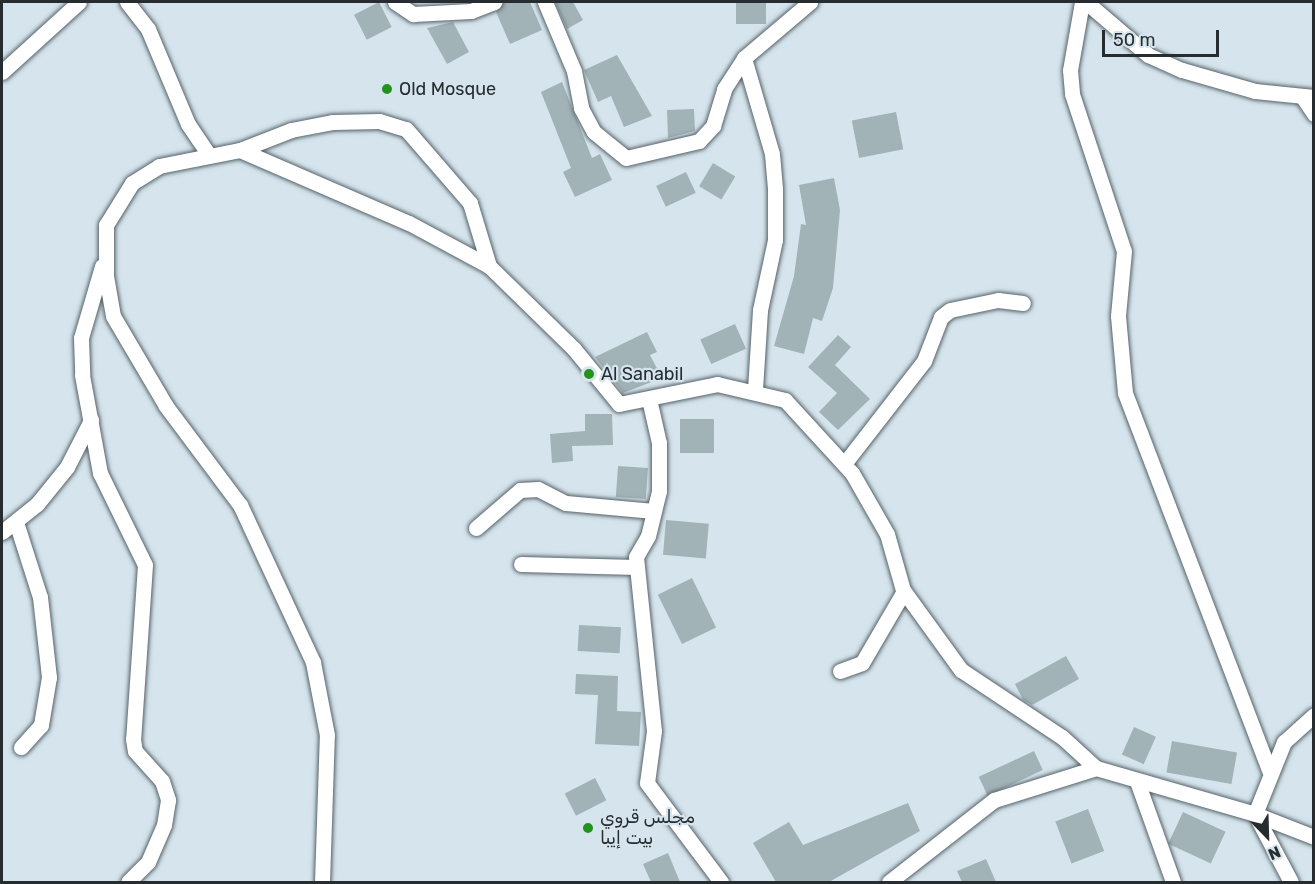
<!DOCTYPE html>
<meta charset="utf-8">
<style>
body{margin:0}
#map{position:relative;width:1315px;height:884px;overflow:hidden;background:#d6e5ed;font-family:Rubik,Cairo,sans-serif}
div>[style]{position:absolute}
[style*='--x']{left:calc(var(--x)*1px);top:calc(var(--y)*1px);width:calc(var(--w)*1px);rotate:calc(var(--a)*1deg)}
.building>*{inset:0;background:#a2b3b7;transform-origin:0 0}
.roads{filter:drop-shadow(0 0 2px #566269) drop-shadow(0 0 2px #566269)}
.minor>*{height:15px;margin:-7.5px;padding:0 7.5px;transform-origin:7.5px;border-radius:7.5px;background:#fff}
.dots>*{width:16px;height:16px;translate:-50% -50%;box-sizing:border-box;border:3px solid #d6e5ed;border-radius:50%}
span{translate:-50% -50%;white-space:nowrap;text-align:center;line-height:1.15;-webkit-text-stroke:4.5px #d6e5ed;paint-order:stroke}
.poi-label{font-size:18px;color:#262c2f}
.left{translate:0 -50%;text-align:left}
.frame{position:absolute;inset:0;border:3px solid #262c2f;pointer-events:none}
.north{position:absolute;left:1237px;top:806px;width:60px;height:60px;-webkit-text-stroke:4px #d6e5ed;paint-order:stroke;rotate:157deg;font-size:16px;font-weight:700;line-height:24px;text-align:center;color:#262c2f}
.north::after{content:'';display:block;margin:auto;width:21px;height:27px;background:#262c2f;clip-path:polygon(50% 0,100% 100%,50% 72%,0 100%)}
.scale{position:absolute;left:1102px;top:30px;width:117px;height:27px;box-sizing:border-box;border:3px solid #262c2f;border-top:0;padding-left:8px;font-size:18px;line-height:21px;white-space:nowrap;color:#262c2f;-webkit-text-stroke:4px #d6e5ed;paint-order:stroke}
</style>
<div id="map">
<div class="building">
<i style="left:379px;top:2px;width:28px;height:28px;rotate:63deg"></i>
<i style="clip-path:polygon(504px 2px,530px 2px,542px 30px,510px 44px,496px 12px)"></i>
<i style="clip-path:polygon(555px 2px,573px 2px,583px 20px,567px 29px)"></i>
<i style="left:736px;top:2px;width:30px;height:22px"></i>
<i style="clip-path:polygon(453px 22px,469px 52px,447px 64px,427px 28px)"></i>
<i style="clip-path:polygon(617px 55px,652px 116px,624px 127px,611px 96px,598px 102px,584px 70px)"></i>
<i style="clip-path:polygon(562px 82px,592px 158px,600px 154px,612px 180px,575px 197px,563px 172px,571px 168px,541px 92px)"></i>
<i style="clip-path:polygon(694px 109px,695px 131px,668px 138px,667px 110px)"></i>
<i style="left:896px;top:112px;width:38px;height:45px;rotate:79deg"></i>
<i style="left:713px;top:163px;width:26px;height:27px;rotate:31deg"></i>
<i style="left:686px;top:172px;width:23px;height:33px;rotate:65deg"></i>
<i style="clip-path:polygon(834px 178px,840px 210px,833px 288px,822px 321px,813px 318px,804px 354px,774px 346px,794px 276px,801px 224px,806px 225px,799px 185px)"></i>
<i style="left:735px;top:324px;width:27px;height:38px;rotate:66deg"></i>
<i style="clip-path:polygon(647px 332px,657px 352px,650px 355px,662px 378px,623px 393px,595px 357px)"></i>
<i style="clip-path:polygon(838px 335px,851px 347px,835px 365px,870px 399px,838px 430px,819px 412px,837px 393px,808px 367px)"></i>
<i style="clip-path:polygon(585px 414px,612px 414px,613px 445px,572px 446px,573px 461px,552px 463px,550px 434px,585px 431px)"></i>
<i style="left:680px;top:419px;width:34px;height:34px"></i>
<i style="left:618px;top:466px;width:30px;height:31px;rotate:4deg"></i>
<i style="left:666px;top:520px;width:43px;height:35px;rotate:5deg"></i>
<i style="left:692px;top:578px;width:55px;height:38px;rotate:64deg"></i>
<i style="left:579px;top:625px;width:42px;height:26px;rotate:3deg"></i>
<i style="clip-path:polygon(1066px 656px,1079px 679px,1032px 705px,1023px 700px,1015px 684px)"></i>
<i style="clip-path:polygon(576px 674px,618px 676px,617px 711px,641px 712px,639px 746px,595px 744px,598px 695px,575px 694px)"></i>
<i style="left:1134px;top:727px;width:24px;height:30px;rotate:24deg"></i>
<i style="left:1172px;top:741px;width:66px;height:32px;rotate:10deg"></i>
<i style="left:1034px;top:751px;width:21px;height:61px;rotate:65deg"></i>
<i style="left:595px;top:778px;width:25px;height:34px;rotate:63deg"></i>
<i style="clip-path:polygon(908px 803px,920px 831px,829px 882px,776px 882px,753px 843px,789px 822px,803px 845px)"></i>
<i style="left:1088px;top:809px;width:45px;height:35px;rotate:69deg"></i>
<i style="left:1183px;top:812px;width:47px;height:35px;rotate:25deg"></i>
<i style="clip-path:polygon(668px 853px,680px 882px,651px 882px,643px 864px)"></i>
<i style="clip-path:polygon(986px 859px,996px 882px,962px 882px,957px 871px)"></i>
</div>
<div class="roads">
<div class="minor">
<i style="--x:127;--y:2;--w:34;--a:52"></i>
<i style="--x:148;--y:29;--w:103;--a:67.2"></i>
<i style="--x:188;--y:124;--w:37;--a:56"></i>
<i style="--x:395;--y:2;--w:22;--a:34"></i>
<i style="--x:413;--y:14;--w:58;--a:-3"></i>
<i style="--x:471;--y:11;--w:25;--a:-21"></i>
<i style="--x:545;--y:2;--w:75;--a:67.2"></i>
<i style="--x:574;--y:71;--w:38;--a:79"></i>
<i style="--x:581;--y:108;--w:27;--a:62"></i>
<i style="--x:594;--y:132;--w:41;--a:39.1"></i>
<i style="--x:626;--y:158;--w:75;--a:-13.1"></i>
<i style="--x:699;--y:141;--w:21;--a:-47"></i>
<i style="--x:713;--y:126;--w:39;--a:-73"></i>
<i style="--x:724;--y:89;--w:37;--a:-57"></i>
<i style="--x:744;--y:58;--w:87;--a:-40.3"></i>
<i style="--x:1082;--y:2;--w:69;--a:100"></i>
<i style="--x:1070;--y:70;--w:24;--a:85"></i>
<i style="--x:1072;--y:94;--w:165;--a:71.7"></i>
<i style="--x:1124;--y:251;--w:65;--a:95.3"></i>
<i style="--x:1118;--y:316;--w:77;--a:84.8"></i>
<i style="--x:1125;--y:393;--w:404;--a:69.1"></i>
<i style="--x:1086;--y:2;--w:82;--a:40.5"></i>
<i style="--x:1148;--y:55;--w:37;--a:24"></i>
<i style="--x:1182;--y:70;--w:76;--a:16"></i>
<i style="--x:1255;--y:91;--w:59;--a:5.8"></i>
<i style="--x:744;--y:58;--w:100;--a:73.7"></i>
<i style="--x:772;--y:154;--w:35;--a:85"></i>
<i style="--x:775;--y:189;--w:51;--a:90"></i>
<i style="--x:775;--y:240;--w:72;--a:102.1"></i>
<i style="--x:760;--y:310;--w:79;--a:93.6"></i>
<i style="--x:2;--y:72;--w:104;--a:-42.3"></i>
<i style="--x:1302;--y:96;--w:22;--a:56"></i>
<i style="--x:240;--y:150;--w:55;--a:-21.4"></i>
<i style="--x:291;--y:130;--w:43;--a:-10.8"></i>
<i style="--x:333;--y:122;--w:46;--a:-1.2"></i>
<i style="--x:379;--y:121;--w:28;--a:17"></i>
<i style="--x:406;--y:129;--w:98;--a:49.1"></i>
<i style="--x:470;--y:203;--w:66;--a:73.2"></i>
<i style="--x:102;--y:266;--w:75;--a:106.3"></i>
<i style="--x:81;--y:338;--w:37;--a:88"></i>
<i style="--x:82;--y:375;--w:100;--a:79.6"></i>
<i style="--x:100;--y:473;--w:102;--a:63.9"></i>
<i style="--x:145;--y:565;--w:174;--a:93.9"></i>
<i style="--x:133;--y:739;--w:12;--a:81"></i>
<i style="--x:135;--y:751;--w:40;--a:48"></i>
<i style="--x:162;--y:781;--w:20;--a:72"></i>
<i style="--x:168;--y:800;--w:25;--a:99"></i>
<i style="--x:164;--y:825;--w:40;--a:113.4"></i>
<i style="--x:148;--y:862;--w:28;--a:135"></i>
<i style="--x:649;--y:399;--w:45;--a:77.2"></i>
<i style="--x:659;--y:443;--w:48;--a:90"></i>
<i style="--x:659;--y:491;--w:46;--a:103.7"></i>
<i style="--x:648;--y:536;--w:24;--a:120"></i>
<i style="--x:636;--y:557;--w:175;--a:84.1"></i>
<i style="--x:654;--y:731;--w:52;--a:97.7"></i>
<i style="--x:647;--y:783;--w:124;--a:53.2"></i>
<i style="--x:844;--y:464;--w:130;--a:-52.2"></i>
<i style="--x:924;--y:361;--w:47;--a:-68.9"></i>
<i style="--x:941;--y:317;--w:11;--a:-38"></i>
<i style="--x:950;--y:310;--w:49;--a:-11.8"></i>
<i style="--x:998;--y:300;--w:25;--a:7"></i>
<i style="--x:16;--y:522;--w:79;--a:72.3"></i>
<i style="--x:40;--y:597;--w:81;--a:83.6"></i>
<i style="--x:49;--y:677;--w:49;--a:99.5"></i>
<i style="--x:41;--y:725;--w:30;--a:132"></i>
<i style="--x:476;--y:528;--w:58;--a:-40.8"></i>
<i style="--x:520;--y:490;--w:18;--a:-3"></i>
<i style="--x:538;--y:489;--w:31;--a:27"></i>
<i style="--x:566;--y:503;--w:88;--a:5.2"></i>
<i style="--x:2;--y:532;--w:45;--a:-38.7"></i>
<i style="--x:37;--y:504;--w:48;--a:-51"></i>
<i style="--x:67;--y:467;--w:53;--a:-62.9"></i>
<i style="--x:521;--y:564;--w:115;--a:1.5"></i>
<i style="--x:840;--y:671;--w:23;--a:-20"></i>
<i style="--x:862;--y:663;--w:83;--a:-59.7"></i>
<i style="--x:1138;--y:784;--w:104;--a:70.3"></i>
<i style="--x:322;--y:882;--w:147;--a:-88.1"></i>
<i style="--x:327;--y:735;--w:74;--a:-100.9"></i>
<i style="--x:313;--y:662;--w:173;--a:-114.9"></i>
<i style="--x:240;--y:505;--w:124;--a:-126.8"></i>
<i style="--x:166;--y:406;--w:104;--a:-120.5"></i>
<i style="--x:113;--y:316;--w:41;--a:-99.9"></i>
<i style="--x:106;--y:276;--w:51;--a:-90"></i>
<i style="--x:106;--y:225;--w:49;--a:-58.2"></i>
<i style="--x:132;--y:183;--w:32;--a:-32"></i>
<i style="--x:159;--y:166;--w:83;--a:-11.2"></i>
<i style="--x:240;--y:150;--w:184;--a:23.4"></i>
<i style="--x:409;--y:223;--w:91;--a:28.3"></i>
<i style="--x:489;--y:266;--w:119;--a:44.3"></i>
<i style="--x:574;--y:349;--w:71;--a:50.7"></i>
<i style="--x:619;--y:404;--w:100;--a:-11.5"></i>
<i style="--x:717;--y:384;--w:70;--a:13.2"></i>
<i style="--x:785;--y:400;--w:99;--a:47.5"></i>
<i style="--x:852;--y:473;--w:70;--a:60.2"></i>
<i style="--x:887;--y:534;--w:58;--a:74.1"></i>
<i style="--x:903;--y:590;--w:99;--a:54.1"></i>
<i style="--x:961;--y:670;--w:121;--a:33.6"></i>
<i style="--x:1062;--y:737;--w:46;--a:42.4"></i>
<i style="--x:889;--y:882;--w:133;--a:-38"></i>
<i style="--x:994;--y:800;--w:107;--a:-17.4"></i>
<i style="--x:1096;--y:768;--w:166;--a:16.1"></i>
<i style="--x:1255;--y:814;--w:63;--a:21.3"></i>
<i style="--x:1291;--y:882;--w:77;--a:-117.9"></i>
<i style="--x:1255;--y:814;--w:78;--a:-68.1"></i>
<i style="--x:1284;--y:742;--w:40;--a:-42"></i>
</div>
</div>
<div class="dots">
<i style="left:387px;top:89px;background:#23931e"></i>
<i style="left:589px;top:374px;background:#23931e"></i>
<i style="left:588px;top:828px;background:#23931e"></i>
</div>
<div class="poi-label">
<span class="left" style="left:399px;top:89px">Old Mosque</span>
<span class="left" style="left:601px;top:374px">Al Sanabil</span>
<span class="left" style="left:600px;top:828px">مجلس قروي<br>بيت إيبا</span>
</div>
<div class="frame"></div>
<div class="north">N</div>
<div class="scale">50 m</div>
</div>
